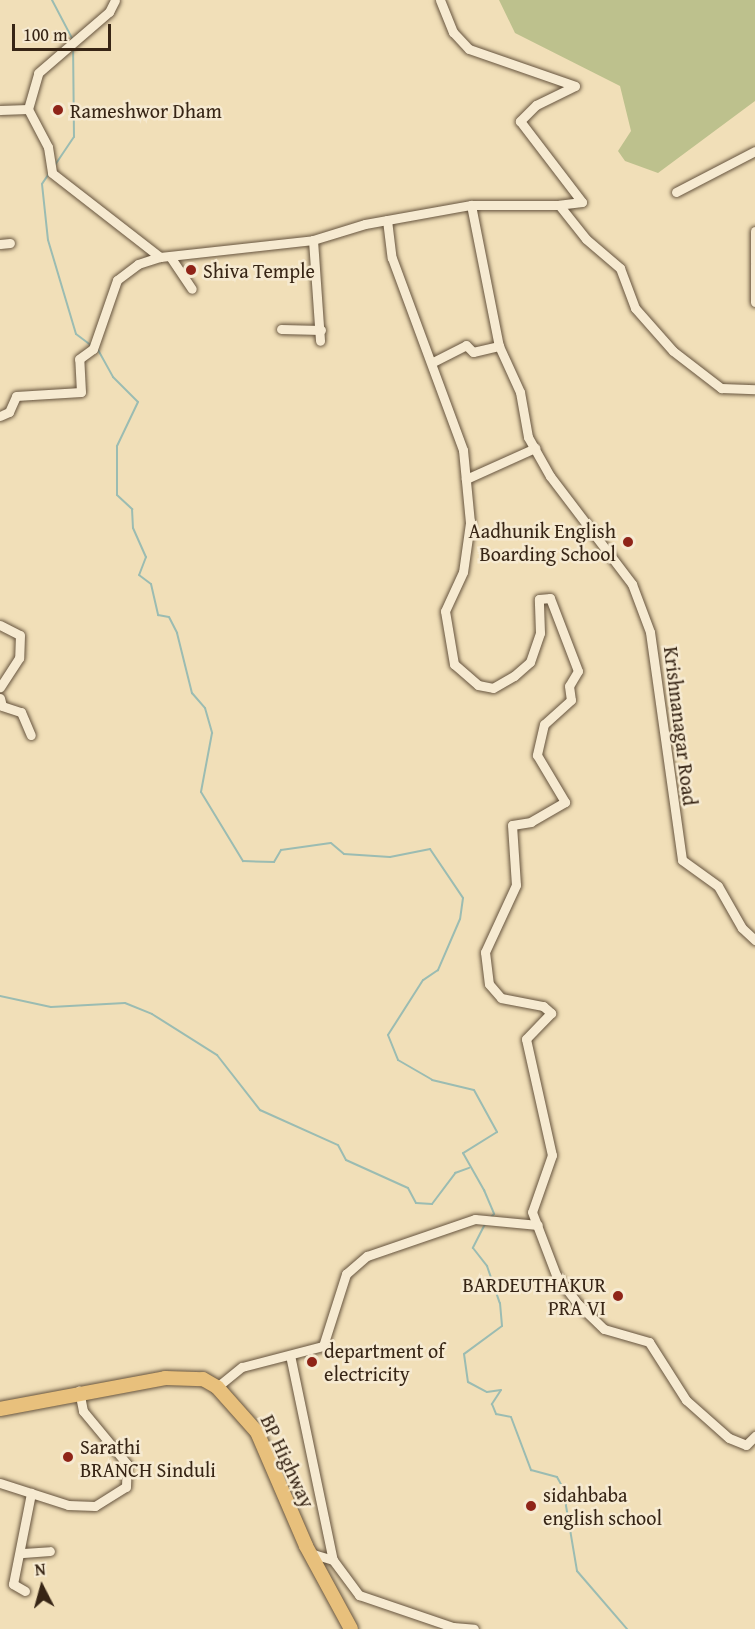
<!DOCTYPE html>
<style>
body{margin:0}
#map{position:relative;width:755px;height:1629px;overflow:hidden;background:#f1dfb8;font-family:"Gentium Book Plus",serif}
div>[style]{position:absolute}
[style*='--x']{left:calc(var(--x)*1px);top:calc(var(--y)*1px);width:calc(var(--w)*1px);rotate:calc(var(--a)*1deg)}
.green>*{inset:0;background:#bdc18d}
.stream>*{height:2px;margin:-1px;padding:0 1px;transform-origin:1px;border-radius:1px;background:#9bbcb2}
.roads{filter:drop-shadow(0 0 2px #66543e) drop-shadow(0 0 2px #66543e)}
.minor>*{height:9px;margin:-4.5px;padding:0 4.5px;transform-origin:4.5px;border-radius:4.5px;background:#f6ead1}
.highway>*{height:14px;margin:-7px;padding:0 7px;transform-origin:7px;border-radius:7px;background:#e8c07c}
.dots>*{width:16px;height:16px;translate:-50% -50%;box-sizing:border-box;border:3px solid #f6ead1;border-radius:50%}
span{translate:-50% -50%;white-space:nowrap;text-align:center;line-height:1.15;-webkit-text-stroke:5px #f6ead1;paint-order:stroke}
.poi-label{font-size:20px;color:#372515}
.left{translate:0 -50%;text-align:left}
.right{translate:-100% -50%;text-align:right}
.street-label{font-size:20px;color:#372515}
.north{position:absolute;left:12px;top:1557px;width:60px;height:60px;-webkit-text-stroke:4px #f6ead1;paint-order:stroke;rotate:354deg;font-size:16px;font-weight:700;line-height:24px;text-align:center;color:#372515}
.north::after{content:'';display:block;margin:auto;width:21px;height:27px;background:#372515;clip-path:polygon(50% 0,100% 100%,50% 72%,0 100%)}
.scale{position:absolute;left:12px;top:24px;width:99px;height:27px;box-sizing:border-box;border:3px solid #372515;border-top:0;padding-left:8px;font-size:18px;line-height:21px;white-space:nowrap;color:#372515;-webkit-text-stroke:4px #f6ead1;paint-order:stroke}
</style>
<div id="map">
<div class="green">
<i style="clip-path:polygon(499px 0,755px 0,755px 101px,658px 173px,625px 161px,618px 151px,631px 131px,620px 86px,515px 33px)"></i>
</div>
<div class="stream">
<i style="--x:52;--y:0;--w:45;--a:62.3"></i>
<i style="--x:55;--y:165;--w:34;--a:-56"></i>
<i style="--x:74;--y:137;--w:89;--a:-90.6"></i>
<i style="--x:50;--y:172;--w:14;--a:124"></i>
<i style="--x:42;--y:184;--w:56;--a:83.9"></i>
<i style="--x:48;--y:240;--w:98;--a:73.4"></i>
<i style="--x:76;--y:334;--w:20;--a:37"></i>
<i style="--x:97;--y:348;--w:33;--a:61"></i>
<i style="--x:113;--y:377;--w:35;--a:45"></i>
<i style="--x:138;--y:402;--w:49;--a:115.5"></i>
<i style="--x:117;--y:446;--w:49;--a:90"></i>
<i style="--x:117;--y:495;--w:21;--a:43"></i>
<i style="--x:132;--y:509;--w:19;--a:87"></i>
<i style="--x:133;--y:528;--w:32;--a:66"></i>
<i style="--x:146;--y:557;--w:19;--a:111"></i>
<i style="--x:139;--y:575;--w:15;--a:37"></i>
<i style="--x:151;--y:584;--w:32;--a:77"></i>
<i style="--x:158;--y:615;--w:11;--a:10"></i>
<i style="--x:169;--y:617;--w:18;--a:63"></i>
<i style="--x:177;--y:633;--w:62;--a:76"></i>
<i style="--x:192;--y:693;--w:20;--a:49"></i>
<i style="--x:205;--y:708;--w:26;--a:74"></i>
<i style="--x:212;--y:733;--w:60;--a:100.6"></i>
<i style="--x:201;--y:792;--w:81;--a:58.7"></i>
<i style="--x:243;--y:861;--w:31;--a:2"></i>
<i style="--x:274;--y:862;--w:14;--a:-60"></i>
<i style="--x:281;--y:850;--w:50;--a:-8"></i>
<i style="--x:331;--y:843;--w:17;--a:40"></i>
<i style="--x:344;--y:854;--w:46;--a:3.7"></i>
<i style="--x:390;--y:857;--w:41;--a:-11.3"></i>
<i style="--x:430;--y:849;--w:59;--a:56"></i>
<i style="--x:463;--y:898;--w:21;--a:98"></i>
<i style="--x:460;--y:919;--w:56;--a:113.3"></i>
<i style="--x:438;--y:970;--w:18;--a:146"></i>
<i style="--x:423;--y:980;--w:65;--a:122.5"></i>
<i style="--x:388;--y:1035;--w:27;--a:68"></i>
<i style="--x:398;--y:1060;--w:39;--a:30"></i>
<i style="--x:432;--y:1080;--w:43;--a:13.4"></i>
<i style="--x:474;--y:1090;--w:48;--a:61.3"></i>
<i style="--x:497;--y:1132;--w:40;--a:148"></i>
<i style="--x:463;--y:1153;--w:43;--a:60.4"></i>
<i style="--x:484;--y:1190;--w:26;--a:67"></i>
<i style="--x:494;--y:1214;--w:6;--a:135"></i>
<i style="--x:0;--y:996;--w:52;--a:12.2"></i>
<i style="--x:51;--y:1007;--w:74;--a:-3.1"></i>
<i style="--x:125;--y:1003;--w:29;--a:22"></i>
<i style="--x:152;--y:1014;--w:77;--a:32.2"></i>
<i style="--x:217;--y:1055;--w:70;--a:52"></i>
<i style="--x:260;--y:1110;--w:85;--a:24.2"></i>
<i style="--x:338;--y:1145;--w:17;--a:62"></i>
<i style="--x:346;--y:1160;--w:68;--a:24.3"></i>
<i style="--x:408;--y:1188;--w:17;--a:62"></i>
<i style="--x:416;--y:1203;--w:16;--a:4"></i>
<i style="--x:432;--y:1204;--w:39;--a:-53"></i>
<i style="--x:455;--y:1173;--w:15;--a:-20"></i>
<i style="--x:485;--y:1224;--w:27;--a:117"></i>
<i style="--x:473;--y:1248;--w:23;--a:52"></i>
<i style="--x:487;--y:1266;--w:39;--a:71"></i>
<i style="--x:500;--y:1303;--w:23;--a:85"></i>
<i style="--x:502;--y:1326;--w:47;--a:143.6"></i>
<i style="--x:464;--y:1354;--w:28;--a:82"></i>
<i style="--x:468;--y:1382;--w:21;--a:28"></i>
<i style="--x:487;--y:1392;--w:14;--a:-8"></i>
<i style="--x:501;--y:1390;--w:17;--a:123"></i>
<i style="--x:492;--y:1404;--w:11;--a:68"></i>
<i style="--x:496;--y:1414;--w:15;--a:11"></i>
<i style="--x:511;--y:1417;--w:57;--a:69.3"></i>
<i style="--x:531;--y:1470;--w:27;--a:15"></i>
<i style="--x:557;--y:1477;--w:13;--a:61"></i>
<i style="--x:563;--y:1488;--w:84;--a:80.4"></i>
<i style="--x:577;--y:1571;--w:77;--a:49.2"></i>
</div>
<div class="roads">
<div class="minor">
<i style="--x:440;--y:0;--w:35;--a:68"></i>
<i style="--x:453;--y:32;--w:23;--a:47"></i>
<i style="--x:469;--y:49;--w:112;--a:19.2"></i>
<i style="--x:575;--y:86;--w:43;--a:154"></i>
<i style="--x:536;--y:105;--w:23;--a:135"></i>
<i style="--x:520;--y:121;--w:102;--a:52.6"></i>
<i style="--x:582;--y:202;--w:23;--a:173"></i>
<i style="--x:28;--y:109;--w:37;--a:-74"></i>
<i style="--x:38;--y:73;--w:94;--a:-40.7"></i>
<i style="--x:109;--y:12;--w:13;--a:-63"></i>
<i style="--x:0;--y:110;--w:28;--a:-2"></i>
<i style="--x:28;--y:109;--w:43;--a:62.2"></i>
<i style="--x:48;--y:147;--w:26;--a:81"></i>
<i style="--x:52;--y:173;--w:137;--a:37.9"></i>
<i style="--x:160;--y:257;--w:154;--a:-6.3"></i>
<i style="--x:313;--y:240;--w:54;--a:-17.1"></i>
<i style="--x:365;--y:224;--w:108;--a:-10.2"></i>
<i style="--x:471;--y:205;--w:88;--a:0"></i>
<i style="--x:559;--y:205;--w:43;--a:51.5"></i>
<i style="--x:586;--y:239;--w:45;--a:40.5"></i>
<i style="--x:620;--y:268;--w:43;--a:69.4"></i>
<i style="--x:635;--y:308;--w:57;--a:48.5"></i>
<i style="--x:673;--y:351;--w:61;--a:37.6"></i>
<i style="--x:721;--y:388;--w:34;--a:2"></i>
<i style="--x:676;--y:192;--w:89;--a:-27.4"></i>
<i style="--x:471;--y:205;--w:144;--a:78.8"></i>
<i style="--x:499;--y:346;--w:51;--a:65.5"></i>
<i style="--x:520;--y:392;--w:46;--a:79.9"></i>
<i style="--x:528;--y:437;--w:45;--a:60.6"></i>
<i style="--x:550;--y:476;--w:136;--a:52.8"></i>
<i style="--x:632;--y:584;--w:51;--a:69.4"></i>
<i style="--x:650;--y:632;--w:230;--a:82"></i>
<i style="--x:682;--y:860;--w:44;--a:35.8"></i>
<i style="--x:718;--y:886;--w:48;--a:60.3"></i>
<i style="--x:742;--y:928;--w:18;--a:43"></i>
<i style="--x:387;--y:220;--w:38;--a:83"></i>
<i style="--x:392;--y:258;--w:205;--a:69.7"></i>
<i style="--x:463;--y:450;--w:73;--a:84.5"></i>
<i style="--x:470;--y:523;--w:49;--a:98.1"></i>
<i style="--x:463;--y:572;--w:43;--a:114.8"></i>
<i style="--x:445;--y:611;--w:54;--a:80.4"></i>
<i style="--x:454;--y:664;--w:32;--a:41"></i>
<i style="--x:478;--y:685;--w:15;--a:11"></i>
<i style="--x:493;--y:688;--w:24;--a:-30"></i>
<i style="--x:514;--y:676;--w:21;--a:-41"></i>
<i style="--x:530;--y:662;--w:31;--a:-71"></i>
<i style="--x:540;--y:633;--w:34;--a:-92"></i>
<i style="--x:539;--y:599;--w:11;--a:-5"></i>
<i style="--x:550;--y:598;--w:78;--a:69"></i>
<i style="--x:578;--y:671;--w:17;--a:121"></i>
<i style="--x:569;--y:686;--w:14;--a:82"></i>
<i style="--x:571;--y:700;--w:36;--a:138"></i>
<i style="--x:544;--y:724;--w:32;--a:103"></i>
<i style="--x:537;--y:755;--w:55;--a:59.2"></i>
<i style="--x:565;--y:802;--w:39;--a:150"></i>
<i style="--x:531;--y:822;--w:19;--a:171"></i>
<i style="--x:512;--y:825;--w:60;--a:86.2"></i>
<i style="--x:516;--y:885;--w:74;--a:114.8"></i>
<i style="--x:485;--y:952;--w:32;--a:83"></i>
<i style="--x:489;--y:984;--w:18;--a:49"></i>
<i style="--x:501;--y:998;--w:43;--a:10.8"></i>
<i style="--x:543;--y:1006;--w:11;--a:41"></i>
<i style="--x:551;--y:1013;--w:36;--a:134"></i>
<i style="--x:526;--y:1039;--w:119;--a:77.4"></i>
<i style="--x:552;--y:1155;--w:60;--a:109.3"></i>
<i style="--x:532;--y:1212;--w:67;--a:69.1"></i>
<i style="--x:556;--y:1275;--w:36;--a:53"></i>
<i style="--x:578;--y:1304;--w:36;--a:44"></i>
<i style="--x:604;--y:1329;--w:47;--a:16.1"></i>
<i style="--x:649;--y:1342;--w:69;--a:57.5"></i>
<i style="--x:686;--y:1400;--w:57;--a:41.5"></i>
<i style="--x:729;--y:1438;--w:18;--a:22"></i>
<i style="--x:746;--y:1445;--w:13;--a:-45"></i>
<i style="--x:755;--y:231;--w:31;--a:90"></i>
<i style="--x:313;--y:240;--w:101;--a:86"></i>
<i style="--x:0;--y:244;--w:10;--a:-6"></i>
<i style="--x:171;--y:258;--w:37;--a:56"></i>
<i style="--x:755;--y:264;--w:38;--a:90"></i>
<i style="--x:281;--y:329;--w:40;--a:1.4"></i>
<i style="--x:433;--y:362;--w:37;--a:-27"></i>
<i style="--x:466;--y:345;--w:10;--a:45"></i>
<i style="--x:473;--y:352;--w:27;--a:-13"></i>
<i style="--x:0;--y:416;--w:10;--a:-24"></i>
<i style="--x:9;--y:412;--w:17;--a:-66"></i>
<i style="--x:16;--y:396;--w:65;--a:-3.5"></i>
<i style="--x:81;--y:392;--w:33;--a:-93"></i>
<i style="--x:79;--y:359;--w:17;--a:-36"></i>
<i style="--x:93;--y:349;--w:73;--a:-70.8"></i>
<i style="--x:117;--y:280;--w:26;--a:-37"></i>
<i style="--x:138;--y:264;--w:23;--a:-18"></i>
<i style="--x:466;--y:479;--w:76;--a:-24.2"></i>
<i style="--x:0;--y:625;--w:22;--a:27"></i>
<i style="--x:20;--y:635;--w:23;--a:92"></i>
<i style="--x:19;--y:658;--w:35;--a:123"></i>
<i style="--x:0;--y:698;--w:8;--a:76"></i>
<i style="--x:2;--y:706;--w:20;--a:18"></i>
<i style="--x:21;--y:712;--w:25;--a:67"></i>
<i style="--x:290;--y:1355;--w:209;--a:78.2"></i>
<i style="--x:217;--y:1387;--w:32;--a:-39"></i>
<i style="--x:242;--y:1367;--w:84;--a:-14.5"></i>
<i style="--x:323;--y:1346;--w:76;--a:-72.3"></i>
<i style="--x:346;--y:1274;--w:28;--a:-41"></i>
<i style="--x:367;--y:1256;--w:114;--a:-18.9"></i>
<i style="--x:475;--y:1219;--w:63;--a:5.4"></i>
<i style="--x:0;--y:1483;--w:71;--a:17.9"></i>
<i style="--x:68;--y:1505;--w:27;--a:2"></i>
<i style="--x:95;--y:1506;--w:36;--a:-32"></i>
<i style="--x:126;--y:1487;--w:23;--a:-88"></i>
<i style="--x:127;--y:1464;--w:69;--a:-129.7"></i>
<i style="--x:83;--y:1411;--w:21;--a:-101"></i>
<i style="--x:23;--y:1553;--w:27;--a:-4"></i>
<i style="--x:310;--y:1553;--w:24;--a:17"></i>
<i style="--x:333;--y:1560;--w:44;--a:53.4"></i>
<i style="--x:359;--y:1595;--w:99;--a:18.8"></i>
<i style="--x:453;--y:1627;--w:21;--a:5"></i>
<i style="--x:25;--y:1591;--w:14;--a:-150"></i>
<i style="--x:13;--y:1584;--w:93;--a:-78.8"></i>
</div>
<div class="highway">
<i style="--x:0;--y:1409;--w:168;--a:-10.6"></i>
<i style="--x:165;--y:1378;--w:38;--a:2"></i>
<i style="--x:203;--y:1379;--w:16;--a:30"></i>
<i style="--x:217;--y:1387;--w:60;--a:48.4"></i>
<i style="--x:257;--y:1432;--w:124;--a:66.7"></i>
<i style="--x:306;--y:1546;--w:94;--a:61.5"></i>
</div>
</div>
<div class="dots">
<i style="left:58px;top:110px;background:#8f2418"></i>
<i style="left:191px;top:270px;background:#8f2418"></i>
<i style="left:628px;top:542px;background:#8f2418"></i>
<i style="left:618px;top:1296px;background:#8f2418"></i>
<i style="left:312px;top:1362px;background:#8f2418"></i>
<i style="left:68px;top:1457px;background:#8f2418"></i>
<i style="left:531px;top:1506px;background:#8f2418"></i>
</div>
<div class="poi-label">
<span class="left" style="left:70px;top:110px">Rameshwor Dham</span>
<span class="left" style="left:203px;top:270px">Shiva Temple</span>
<span class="right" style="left:616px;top:542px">Aadhunik English<br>Boarding School</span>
<span class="right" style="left:606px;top:1296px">BARDEUTHAKUR<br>PRA VI</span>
<span class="left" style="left:324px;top:1362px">department of<br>electricity</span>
<span class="left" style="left:80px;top:1458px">Sarathi<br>BRANCH Sinduli</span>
<span class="left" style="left:543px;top:1506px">sidahbaba<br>english school</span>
</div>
<div class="street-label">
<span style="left:681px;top:726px;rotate:83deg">Krishnanagar Road</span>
<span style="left:288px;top:1461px;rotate:65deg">BP Highway</span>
</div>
<div class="north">N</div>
<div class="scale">100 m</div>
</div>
